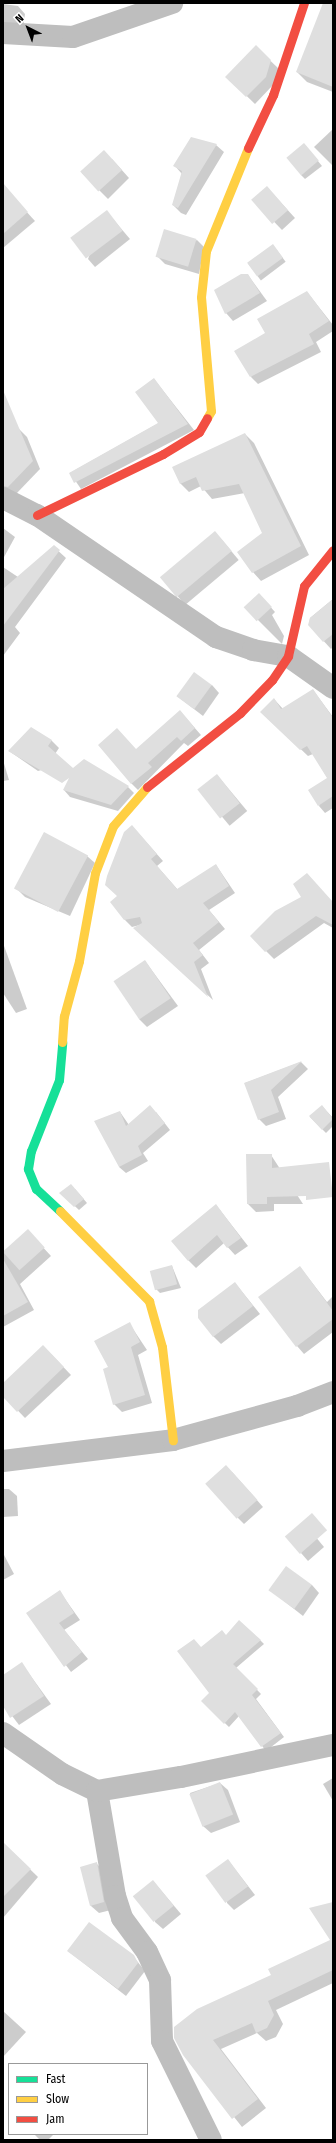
<!DOCTYPE html>
<style>
body{margin:0}
#map{position:relative;width:336px;height:2143px;overflow:hidden;background:#fff;font-family:"Fira Sans Condensed",sans-serif}
div>[style]{position:absolute}
[style*='--x']{left:calc(var(--x)*1px);top:calc(var(--y)*1px);width:calc(var(--w)*1px);rotate:calc(var(--a)*1deg)}
.shadow>*{inset:0;background:#0003;transform-origin:0 0}
.building>*{inset:0;background:#dfdfdf;transform-origin:0 0}
.street>*{height:22px;margin:-11px;padding:0 11px;transform-origin:11px;border-radius:11px;background:#bebebe}
.fast>*{height:9px;margin:-4.5px;padding:0 4.5px;transform-origin:4.5px;border-radius:4.5px;background:#16e098}
.slow>*{height:9px;margin:-4.5px;padding:0 4.5px;transform-origin:4.5px;border-radius:4.5px;background:#ffcf43}
.jam>*{height:9px;margin:-4.5px;padding:0 4.5px;transform-origin:4.5px;border-radius:4.5px;background:#f24e42}
span{translate:-50% -50%;white-space:nowrap;text-align:center;line-height:1.15;-webkit-text-stroke:3.5px #fff;paint-order:stroke}
.frame{position:absolute;inset:0;border:4px solid #000;pointer-events:none}
.legend{position:absolute;left:8px;top:2063px;width:140px;height:72px;box-sizing:border-box;background:#fff;border:1px solid #999;margin:0;padding:5px 7px;list-style:none;font-size:12px;color:#000}
.legend li{display:flex;align-items:center;gap:8px;height:20px}
.legend b{width:20px;border:1px solid #999}
.north{position:absolute;left:8px;top:8px;width:40px;height:40px;-webkit-text-stroke:3px #fff;paint-order:stroke;rotate:318deg;font-size:11px;font-weight:700;line-height:16px;text-align:center;color:#000}
.north::after{content:'';display:block;margin:auto;width:14px;height:18px;background:#000;clip-path:polygon(50% 0,100% 100%,50% 72%,0 100%)}
</style>
<div id="map">
<div class="shadow">
<i style="clip-path:polygon(3px 4px,18px 6px,25px 14px,23px 29px,3px 31px)"></i>
<i style="clip-path:polygon(333px 7px,333px 92px,307px 82px,297px 72px)"></i>
<i style="clip-path:polygon(256px 47px,279px 69px,273px 85px,255px 104px,227px 77px)"></i>
<i style="clip-path:polygon(333px 129px,333px 166px,314px 147px)"></i>
<i style="clip-path:polygon(304px 144px,322px 166px,305px 179px,301px 175px)"></i>
<i style="clip-path:polygon(216px 145px,224px 152px,186px 215px,181px 213px,173px 205px,182px 174px,175px 166px)"></i>
<i style="clip-path:polygon(112px 159px,129px 178px,108px 199px,82px 173px)"></i>
<i style="clip-path:polygon(3px 186px,35px 221px,3px 248px)"></i>
<i style="clip-path:polygon(274px 195px,295px 218px,282px 230px,253px 200px)"></i>
<i style="clip-path:polygon(107px 212px,130px 239px,95px 267px,88px 259px)"></i>
<i style="clip-path:polygon(197px 240px,204px 247px,199px 274px,165px 264px,157px 256px)"></i>
<i style="left:273px;top:245px;width:21px;height:31px;rotate:53deg"></i>
<i style="clip-path:polygon(248px 275px,267px 301px,233px 321px,226px 313px)"></i>
<i style="clip-path:polygon(307px 292px,333px 325px,333px 331px,316px 342px,321px 352px,258px 384px,251px 377px,266px 333px)"></i>
<i style="clip-path:polygon(154px 379px,194px 430px,81px 489px,70px 473px,159px 423px)"></i>
<i style="clip-path:polygon(19px 429px,27px 437px,40px 469px,16px 494px,3px 490px,3px 458px)"></i>
<i style="clip-path:polygon(245px 434px,254px 443px,309px 555px,261px 581px,253px 572px,263px 534px,245px 493px,212px 499px,201px 486px,189px 492px,180px 483px)"></i>
<i style="clip-path:polygon(3px 528px,15px 537px,3px 559px)"></i>
<i style="left:222px;top:540px;width:26px;height:70px;rotate:50deg"></i>
<i style="clip-path:polygon(54px 547px,66px 558px,15px 627px,20px 633px,3px 656px,3px 567px,18px 577px)"></i>
<i style="clip-path:polygon(259px 594px,275px 612px,272px 615px,284px 636px,282px 644px,245px 607px)"></i>
<i style="clip-path:polygon(333px 599px,333px 647px,331px 649px,309px 625px,310px 618px)"></i>
<i style="clip-path:polygon(212px 685px,219px 693px,203px 716px,177px 696px)"></i>
<i style="clip-path:polygon(313px 690px,333px 717px,333px 808px,325px 813px,319px 806px,328px 779px,313px 754px,308px 756px,269px 719px,274px 699px,283px 709px)"></i>
<i style="clip-path:polygon(186px 718px,201px 735px,188px 746px,184px 743px,138px 790px,131px 783px,136px 750px)"></i>
<i style="clip-path:polygon(51px 740px,59px 748px,55px 754px,65px 763px,38px 771px,9px 751px)"></i>
<i style="clip-path:polygon(3px 760px,9px 780px,3px 781px)"></i>
<i style="left:217px;top:775px;width:47px;height:23px;rotate:50deg"></i>
<i style="clip-path:polygon(128px 787px,134px 793px,118px 811px,70px 797px,64px 790px)"></i>
<i style="clip-path:polygon(132px 826px,163px 861px,157px 866px,178px 890px,216px 865px,235px 893px,209px 910px,225px 929px,199px 950px,209px 963px,201px 969px,213px 1000px,141px 934px,140px 925px,132px 927px,125px 920px,118px 897px)"></i>
<i style="clip-path:polygon(87px 856px,95px 863px,70px 916px,25px 897px,18px 890px)"></i>
<i style="clip-path:polygon(333px 902px,333px 928px,324px 923px,274px 959px,251px 936px)"></i>
<i style="clip-path:polygon(3px 943px,27px 1009px,16px 1013px,3px 993px)"></i>
<i style="clip-path:polygon(145px 961px,178px 1006px,147px 1027px,139px 1019px)"></i>
<i style="clip-path:polygon(301px 1062px,308px 1069px,278px 1097px,286px 1119px,266px 1126px,259px 1119px,245px 1083px)"></i>
<i style="clip-path:polygon(322px 1106px,333px 1118px,333px 1126px,326px 1133px,310px 1117px)"></i>
<i style="clip-path:polygon(120px 1112px,129px 1125px,156px 1112px,170px 1130px,143px 1153px,148px 1161px,126px 1173px,119px 1167px)"></i>
<i style="clip-path:polygon(271px 1155px,303px 1204px,274px 1204px,274px 1211px,256px 1212px,248px 1204px)"></i>
<i style="clip-path:polygon(75px 1189px,87px 1203px,79px 1210px,61px 1193px)"></i>
<i style="clip-path:polygon(216px 1205px,248px 1246px,235px 1255px,224px 1243px,196px 1268px,188px 1260px)"></i>
<i style="clip-path:polygon(28px 1231px,51px 1256px,20px 1284px,34px 1310px,3px 1327px,3px 1253px)"></i>
<i style="clip-path:polygon(172px 1266px,181px 1288px,160px 1293px,156px 1289px)"></i>
<i style="clip-path:polygon(300px 1267px,327px 1302px,333px 1296px,333px 1332px,304px 1354px,297px 1346px)"></i>
<i style="clip-path:polygon(235px 1283px,260px 1314px,221px 1344px,213px 1336px)"></i>
<i style="clip-path:polygon(129px 1323px,147px 1350px,138px 1355px,152px 1403px,122px 1412px,114px 1404px,109px 1368px)"></i>
<i style="clip-path:polygon(51px 1354px,71px 1375px,25px 1418px,3px 1395px,3px 1384px)"></i>
<i style="clip-path:polygon(232px 1472px,263px 1507px,244px 1524px,238px 1518px)"></i>
<i style="clip-path:polygon(3px 1489px,9px 1489px,17px 1496px,18px 1516px,3px 1517px)"></i>
<i style="clip-path:polygon(310px 1530px,324px 1547px,308px 1561px,301px 1553px)"></i>
<i style="clip-path:polygon(3px 1553px,14px 1574px,3px 1580px)"></i>
<i style="clip-path:polygon(312px 1585px,319px 1593px,303px 1616px,270px 1590px)"></i>
<i style="clip-path:polygon(60px 1592px,80px 1620px,64px 1630px,88px 1659px,71px 1672px,27px 1613px)"></i>
<i style="clip-path:polygon(227px 1636px,260px 1640px,264px 1644px,236px 1668px,261px 1694px,256px 1699px,284px 1737px,266px 1751px,239px 1716px,229px 1727px,202px 1701px,210px 1693px,201px 1648px)"></i>
<i style="clip-path:polygon(22px 1664px,51px 1704px,19px 1725px,3px 1704px,3px 1676px)"></i>
<i style="clip-path:polygon(333px 1778px,333px 1801px,323px 1784px)"></i>
<i style="clip-path:polygon(220px 1783px,228px 1790px,240px 1822px,211px 1833px,203px 1826px,190px 1793px)"></i>
<i style="clip-path:polygon(3px 1843px,38px 1877px,3px 1918px)"></i>
<i style="clip-path:polygon(228px 1860px,255px 1895px,234px 1910px,227px 1903px)"></i>
<i style="clip-path:polygon(96px 1863px,104px 1871px,111px 1910px,99px 1913px,91px 1906px)"></i>
<i style="clip-path:polygon(153px 1881px,181px 1914px,163px 1929px,155px 1922px)"></i>
<i style="clip-path:polygon(333px 1939px,333px 1983px,276px 2010px,283px 2024px,276px 2037px,266px 2041px,257px 2033px,221px 2049px,266px 2108px,242px 2127px,184px 2054px,273px 1976px)"></i>
<i style="clip-path:polygon(68px 1951px,133px 1956px,145px 1971px,126px 1996px)"></i>
<i style="clip-path:polygon(3px 2011px,26px 2032px,3px 2057px)"></i>
<i style="clip-path:polygon(34px 2134px,54px 2134px,48px 2140px,40px 2140px)"></i>
</div>
<div class="building">
<i style="clip-path:polygon(323px 3px,333px 3px,333px 87px,296px 72px)"></i>
<i style="clip-path:polygon(256px 45px,271px 60px,266px 77px,246px 97px,225px 77px)"></i>
<i style="clip-path:polygon(191px 137px,217px 144px,178px 208px,172px 205px,182px 171px,173px 166px)"></i>
<i style="left:304px;top:143px;width:23px;height:23px;rotate:50deg"></i>
<i style="left:104px;top:150px;width:27px;height:32px;rotate:48deg"></i>
<i style="clip-path:polygon(3px 183px,28px 212px,3px 234px)"></i>
<i style="left:267px;top:186px;width:32px;height:21px;rotate:49deg"></i>
<i style="left:107px;top:210px;width:26px;height:46px;rotate:53deg"></i>
<i style="left:164px;top:229px;width:34px;height:29px;rotate:17deg"></i>
<i style="left:273px;top:244px;width:17px;height:32px;rotate:54deg"></i>
<i style="clip-path:polygon(241px 274px,248px 274px,260px 293px,225px 314px,214px 290px)"></i>
<i style="clip-path:polygon(307px 291px,329px 321px,309px 334px,314px 344px,250px 377px,234px 351px,265px 333px,257px 319px)"></i>
<i style="clip-path:polygon(154px 378px,188px 424px,74px 483px,69px 473px,158px 423px,135px 392px)"></i>
<i style="clip-path:polygon(3px 390px,33px 461px,8px 487px,3px 486px)"></i>
<i style="clip-path:polygon(245px 433px,301px 546px,252px 573px,237px 552px,262px 533px,239px 484px,202px 491px,196px 477px,180px 484px,172px 467px)"></i>
<i style="left:215px;top:531px;width:26px;height:72px;rotate:50deg"></i>
<i style="clip-path:polygon(54px 545px,60px 550px,3px 626px,3px 589px)"></i>
<i style="left:259px;top:593px;width:19px;height:21px;rotate:47deg"></i>
<i style="clip-path:polygon(333px 599px,333px 634px,323px 642px,308px 625px,310px 618px)"></i>
<i style="left:194px;top:672px;width:22px;height:30px;rotate:36deg"></i>
<i style="clip-path:polygon(313px 689px,333px 718px,333px 796px,318px 806px,308px 790px,327px 778px,307px 746px,300px 750px,260px 712px,274px 698px,281px 709px)"></i>
<i style="clip-path:polygon(180px 710px,195px 728px,181px 741px,177px 737px,148px 763px,152px 767px,131px 784px,98px 745px,117px 728px,136px 749px)"></i>
<i style="clip-path:polygon(31px 727px,52px 740px,48px 746px,73px 768px,84px 759px,129px 786px,111px 805px,63px 790px,69px 778px,62px 783px,8px 751px)"></i>
<i style="left:217px;top:774px;width:37px;height:25px;rotate:52deg"></i>
<i style="clip-path:polygon(132px 825px,157px 854px,151px 859px,177px 889px,216px 864px,229px 886px,203px 903px,219px 922px,193px 943px,203px 955px,194px 962px,208px 997px,133px 928px,142px 923px,140px 917px,124px 920px,110px 902px,117px 896px,105px 885px,107px 876px,124px 832px)"></i>
<i style="left:44px;top:832px;width:50px;height:64px;rotate:28deg"></i>
<i style="clip-path:polygon(307px 873px,333px 902px,333px 925px,316px 916px,265px 952px,250px 936px,275px 911px,301px 897px,293px 884px)"></i>
<i style="left:145px;top:960px;width:46px;height:38px;rotate:56deg"></i>
<i style="clip-path:polygon(302px 1061px,271px 1090px,279px 1112px,258px 1120px,244px 1083px)"></i>
<i style="clip-path:polygon(150px 1105px,165px 1123px,138px 1146px,142px 1155px,119px 1167px,94px 1121px,120px 1111px,126px 1126px)"></i>
<i style="clip-path:polygon(322px 1105px,333px 1119px,322px 1130px,309px 1116px)"></i>
<i style="clip-path:polygon(246px 1154px,272px 1154px,272px 1168px,329px 1162px,333px 1197px,306px 1200px,306px 1196px,267px 1197px,267px 1204px,247px 1204px)"></i>
<i style="clip-path:polygon(71px 1184px,84px 1199px,74px 1207px,59px 1193px)"></i>
<i style="clip-path:polygon(216px 1204px,241px 1238px,227px 1248px,217px 1235px,188px 1261px,171px 1241px)"></i>
<i style="left:28px;top:1229px;width:25px;height:34px;rotate:48deg"></i>
<i style="clip-path:polygon(3px 1259px,28px 1302px,3px 1316px)"></i>
<i style="left:172px;top:1265px;width:20px;height:23px;rotate:75deg"></i>
<i style="clip-path:polygon(300px 1266px,333px 1311px,333px 1319px,296px 1347px,258px 1297px)"></i>
<i style="clip-path:polygon(235px 1282px,253px 1306px,213px 1337px,198px 1318px,198px 1310px)"></i>
<i style="clip-path:polygon(130px 1322px,140px 1342px,131px 1347px,145px 1395px,113px 1405px,103px 1369px,108px 1367px,94px 1341px)"></i>
<i style="clip-path:polygon(43px 1345px,64px 1367px,17px 1412px,3px 1397px,3px 1383px)"></i>
<i style="left:226px;top:1465px;width:47px;height:28px;rotate:48deg"></i>
<i style="left:312px;top:1513px;width:23px;height:36px;rotate:49deg"></i>
<i style="left:286px;top:1566px;width:32px;height:30px;rotate:36deg"></i>
<i style="clip-path:polygon(60px 1590px,74px 1613px,59px 1623px,82px 1652px,64px 1667px,26px 1613px)"></i>
<i style="clip-path:polygon(239px 1620px,261px 1640px,233px 1664px,258px 1689px,252px 1695px,281px 1733px,261px 1747px,235px 1712px,224px 1724px,201px 1701px,209px 1693px,177px 1651px,194px 1639px,201px 1647px,222px 1630px,226px 1635px)"></i>
<i style="clip-path:polygon(22px 1662px,44px 1696px,10px 1718px,3px 1706px,3px 1675px)"></i>
<i style="left:220px;top:1782px;width:35px;height:33px;rotate:68deg"></i>
<i style="clip-path:polygon(3px 1842px,31px 1869px,3px 1897px)"></i>
<i style="left:228px;top:1859px;width:34px;height:28px;rotate:54deg"></i>
<i style="clip-path:polygon(97px 1862px,104px 1902px,90px 1906px,80px 1867px)"></i>
<i style="left:153px;top:1880px;width:33px;height:26px;rotate:51deg"></i>
<i style="clip-path:polygon(333px 1902px,333px 1970px,268px 2001px,274px 2015px,267px 2028px,256px 2033px,252px 2023px,213px 2040px,258px 2099px,232px 2119px,183px 2055px,174px 2038px,174px 2027px,197px 2009px,271px 1975px,268px 1969px,330px 1940px,309px 1908px)"></i>
<i style="clip-path:polygon(89px 1922px,134px 1955px,138px 1963px,118px 1989px,67px 1951px)"></i>
</div>
<div class="street">
<i style="--x:3;--y:33;--w:70;--a:3.3"></i>
<i style="--x:73;--y:37;--w:105;--a:-19"></i>
<i style="--x:3;--y:498;--w:38;--a:27"></i>
<i style="--x:37;--y:515;--w:217;--a:34.3"></i>
<i style="--x:216;--y:637;--w:39;--a:19"></i>
<i style="--x:253;--y:650;--w:36;--a:10"></i>
<i style="--x:288;--y:656;--w:55;--a:35.4"></i>
<i style="--x:3;--y:1461;--w:171;--a:-7"></i>
<i style="--x:173;--y:1440;--w:129;--a:-15.3"></i>
<i style="--x:297;--y:1406;--w:39;--a:-21"></i>
<i style="--x:3;--y:1733;--w:72;--a:34.8"></i>
<i style="--x:62;--y:1774;--w:39;--a:26"></i>
<i style="--x:97;--y:1791;--w:107;--a:80.3"></i>
<i style="--x:115;--y:1896;--w:23;--a:72"></i>
<i style="--x:122;--y:1918;--w:42;--a:53.7"></i>
<i style="--x:147;--y:1952;--w:31;--a:65"></i>
<i style="--x:160;--y:1980;--w:61;--a:88.1"></i>
<i style="--x:162;--y:2041;--w:110;--a:63.7"></i>
<i style="--x:97;--y:1791;--w:85;--a:-9.5"></i>
<i style="--x:181;--y:1777;--w:155;--a:-11.9"></i>
</div>
<div class="fast">
<i style="--x:60;--y:1211;--w:33;--a:-137"></i>
<i style="--x:36;--y:1189;--w:22;--a:-112"></i>
<i style="--x:28;--y:1169;--w:18;--a:-81"></i>
<i style="--x:31;--y:1151;--w:76;--a:-68.5"></i>
<i style="--x:59;--y:1080;--w:38;--a:-85"></i>
</div>
<div class="slow">
<i style="--x:207;--y:418;--w:8;--a:-60"></i>
<i style="--x:211;--y:411;--w:114;--a:-95"></i>
<i style="--x:201;--y:297;--w:46;--a:-83.8"></i>
<i style="--x:206;--y:251;--w:111;--a:-67.8"></i>
<i style="--x:62;--y:1042;--w:26;--a:-86"></i>
<i style="--x:64;--y:1016;--w:57;--a:-74.7"></i>
<i style="--x:79;--y:961;--w:89;--a:-79.7"></i>
<i style="--x:95;--y:873;--w:50;--a:-69"></i>
<i style="--x:113;--y:826;--w:52;--a:-48.9"></i>
<i style="--x:60;--y:1211;--w:127;--a:45.3"></i>
<i style="--x:149;--y:1301;--w:48;--a:74.2"></i>
<i style="--x:162;--y:1347;--w:94;--a:83.3"></i>
</div>
<div class="jam">
<i style="--x:248;--y:148;--w:59;--a:-64.7"></i>
<i style="--x:273;--y:95;--w:97;--a:-71.4"></i>
<i style="--x:37;--y:515;--w:140;--a:-25.8"></i>
<i style="--x:163;--y:454;--w:42;--a:-31.4"></i>
<i style="--x:199;--y:432;--w:16;--a:-60"></i>
<i style="--x:147;--y:787;--w:119;--a:-38.5"></i>
<i style="--x:240;--y:713;--w:46;--a:-45.9"></i>
<i style="--x:272;--y:680;--w:29;--a:-56"></i>
<i style="--x:288;--y:656;--w:72;--a:-77.1"></i>
<i style="--x:304;--y:586;--w:46;--a:-51.1"></i>
</div>
<div class="frame"></div>
<ul class="legend">
<li><b style="height:5px;background:#16e098"></b>Fast</li>
<li><b style="height:5px;background:#ffcf43"></b>Slow</li>
<li><b style="height:5px;background:#f24e42"></b>Jam</li>
</ul>
<div class="north">N</div>
</div>
